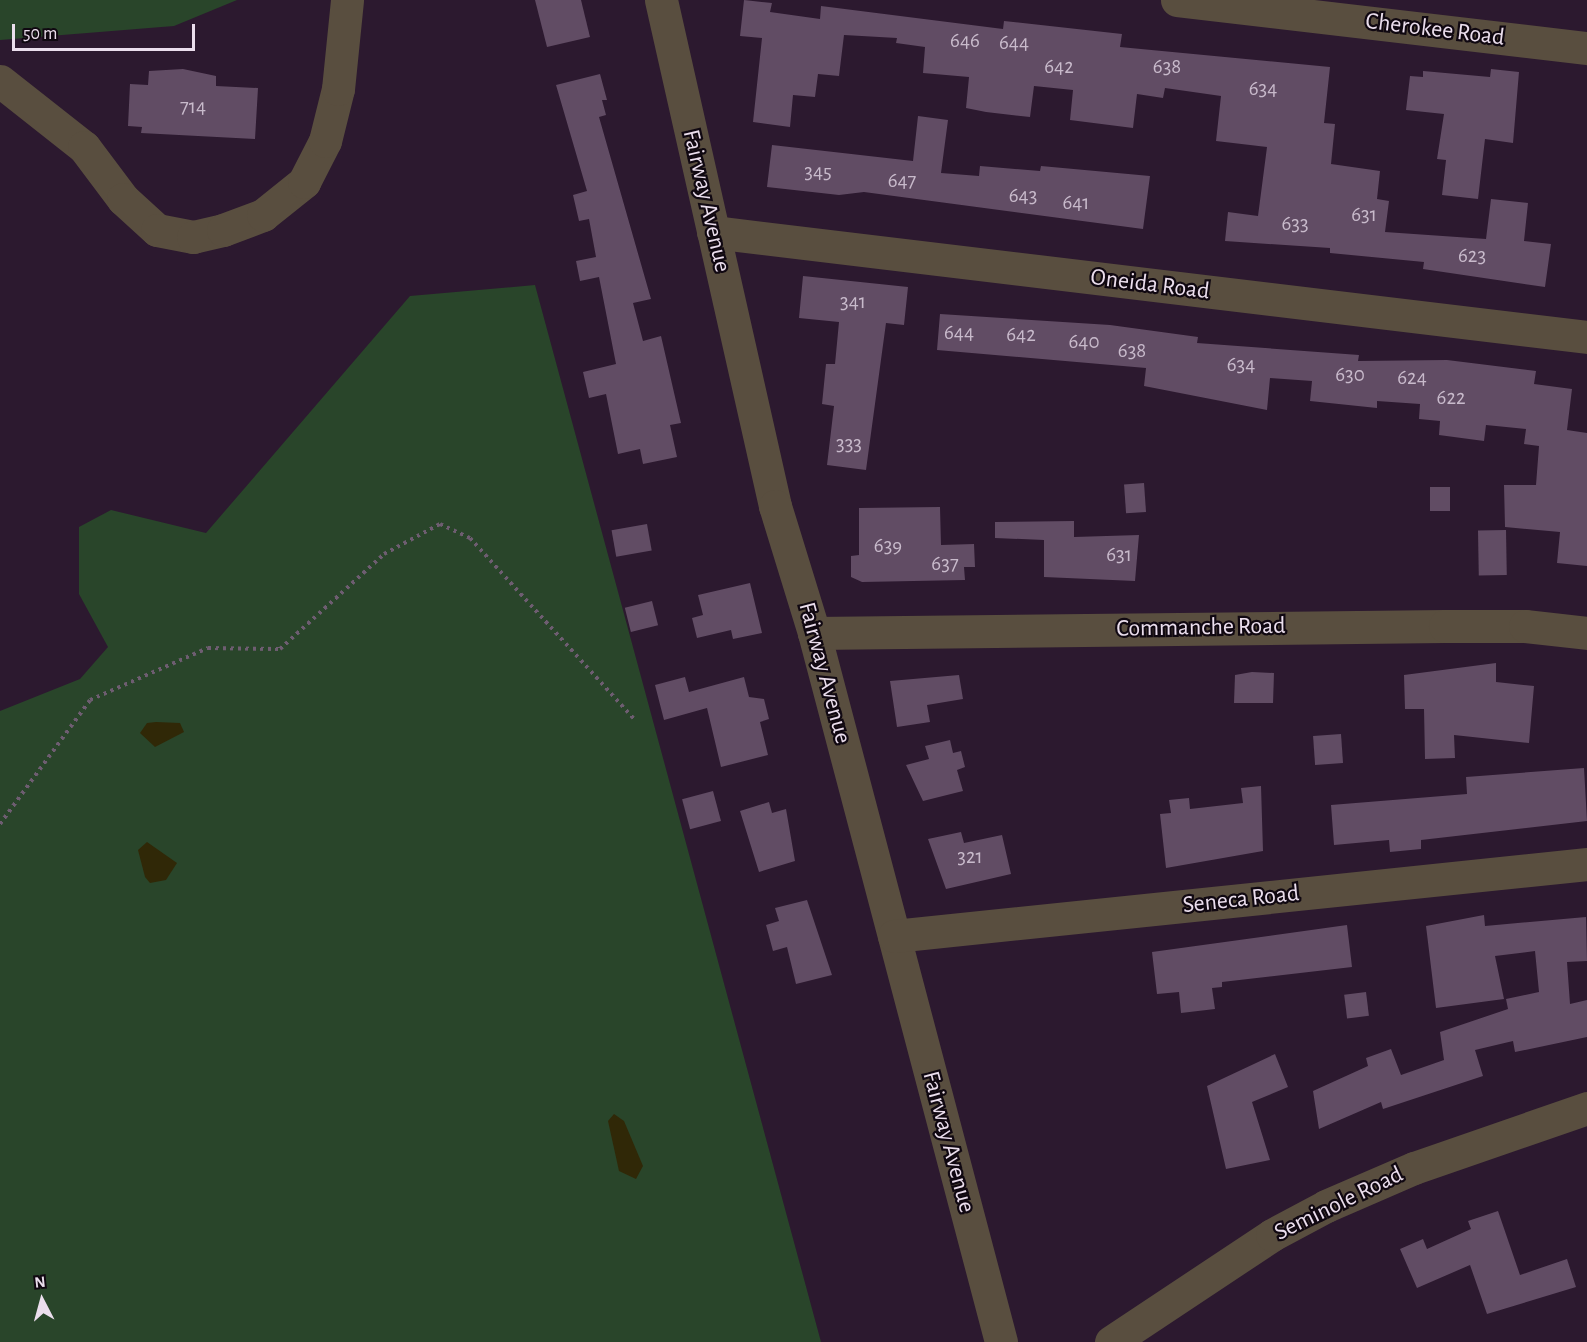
<!DOCTYPE html>
<style>
body{margin:0}
#map{position:relative;width:1587px;height:1342px;overflow:hidden;background:#2c192f;font-family:"Alegreya Sans",sans-serif}
div>[style]{position:absolute}
[style*='--x']{left:calc(var(--x)*1px);top:calc(var(--y)*1px);width:calc(var(--w)*1px);rotate:calc(var(--a)*1deg)}
.green>*{inset:0;background:#29452a}
.sand>*{inset:0;background:#302807}
.building>*{inset:0;background:#614c64;transform-origin:0 0}
.path>*{height:4px;margin-top:-2px;transform-origin:0;background:repeating-linear-gradient(90deg,#6e5d71 0 3px,transparent 0 7.5px)}
.minor>*{height:33px;margin:-16.5px;padding:0 16.5px;transform-origin:16.5px;border-radius:16.5px;background:#594e3f}
span{translate:-50% -50%;white-space:nowrap;text-align:center;line-height:1.15;-webkit-text-stroke:4.5px #100811;paint-order:stroke}
.number-label{font-size:21px;color:#c8bacb}
.number-label span{-webkit-text-stroke-width:0}
.street-label{font-size:24px;color:#ebdeed}
.north{position:absolute;left:12px;top:1270px;width:60px;height:60px;-webkit-text-stroke:4px #100811;paint-order:stroke;rotate:354deg;font-size:16px;font-weight:700;line-height:24px;text-align:center;color:#ebdeed}
.north::after{content:'';display:block;margin:auto;width:21px;height:27px;background:#ebdeed;clip-path:polygon(50% 0,100% 100%,50% 72%,0 100%)}
.scale{position:absolute;left:12px;top:24px;width:183px;height:27px;box-sizing:border-box;border:3px solid #ebdeed;border-top:0;padding-left:8px;font-size:18px;line-height:21px;white-space:nowrap;color:#ebdeed;-webkit-text-stroke:4px #100811;paint-order:stroke}
</style>
<div id="map">
<div class="green">
<i style="clip-path:polygon(0 0,237px 0,174px 26px,0 40px)"></i>
<i style="clip-path:polygon(535px 285px,821px 1342px,0 1342px,0 711px,80px 679px,108px 647px,79px 594px,79px 527px,111px 510px,206px 533px,410px 296px)"></i>
</div>
<div class="sand">
<i style="clip-path:polygon(156px 722px,180px 723px,184px 732px,155px 747px,140px 733px,147px 723px)"></i>
<i style="clip-path:polygon(147px 842px,177px 863px,166px 880px,150px 883px,145px 877px,138px 850px)"></i>
<i style="clip-path:polygon(614px 1114px,624px 1121px,643px 1166px,636px 1179px,619px 1171px,608px 1121px)"></i>
</div>
<div class="building">
<i style="clip-path:polygon(535px 0,581px 0,590px 37px,547px 47px)"></i>
<i style="clip-path:polygon(744px 0,772px 3px,770px 12px,820px 19px,821px 6px,1003px 29px,1004px 21px,1122px 34px,1120px 47px,1330px 67px,1324px 123px,1335px 124px,1331px 164px,1380px 171px,1377px 199px,1389px 201px,1385px 232px,1486px 239px,1491px 199px,1528px 203px,1524px 241px,1551px 244px,1545px 287px,1423px 269px,1424px 262px,1330px 253px,1330px 248px,1225px 241px,1228px 212px,1258px 216px,1267px 147px,1216px 141px,1221px 96px,1165px 88px,1163px 98px,1137px 94px,1133px 128px,1070px 120px,1073px 90px,1034px 86px,1030px 117px,986px 112px,966px 108px,969px 77px,923px 73px,925px 47px,896px 43px,897px 38px,844px 35px,839px 76px,818px 74px,815px 97px,793px 95px,790px 127px,753px 122px,762px 38px,740px 36px)"></i>
<i style="clip-path:polygon(183px 69px,216px 76px,216px 86px,258px 88px,255px 139px,141px 133px,142px 127px,128px 126px,130px 84px,148px 85px,149px 71px)"></i>
<i style="clip-path:polygon(1491px 69px,1519px 72px,1513px 143px,1485px 139px,1478px 199px,1442px 195px,1446px 160px,1437px 159px,1444px 114px,1406px 110px,1410px 76px,1423px 77px,1423px 71px,1490px 77px)"></i>
<i style="clip-path:polygon(600px 74px,607px 100px,602px 100px,606px 115px,599px 117px,651px 299px,633px 303px,643px 341px,661px 336px,681px 423px,670px 425px,677px 457px,643px 464px,640px 449px,618px 454px,606px 394px,589px 398px,583px 372px,616px 364px,599px 277px,580px 281px,576px 261px,596px 257px,589px 219px,579px 221px,573px 195px,587px 191px,556px 85px)"></i>
<i style="clip-path:polygon(918px 116px,948px 120px,941px 173px,979px 176px,980px 166px,1040px 171px,1041px 166px,1150px 176px,1143px 229px,864px 192px,839px 195px,767px 187px,772px 145px,913px 161px)"></i>
<i style="clip-path:polygon(803px 276px,908px 287px,904px 325px,886px 323px,866px 470px,827px 465px,834px 406px,822px 404px,826px 364px,835px 364px,839px 322px,799px 318px)"></i>
<i style="clip-path:polygon(940px 314px,1110px 325px,1198px 337px,1197px 343px,1359px 355px,1358px 361px,1447px 360px,1536px 371px,1534px 384px,1572px 389px,1567px 430px,1587px 433px,1587px 566px,1557px 563px,1560px 532px,1505px 527px,1504px 485px,1536px 485px,1539px 446px,1524px 444px,1526px 429px,1486px 425px,1484px 441px,1439px 435px,1440px 421px,1419px 419px,1420px 404px,1377px 401px,1377px 408px,1310px 401px,1312px 381px,1270px 378px,1267px 410px,1144px 386px,1146px 368px,937px 350px)"></i>
<i style="left:1144px;top:483px;width:29px;height:20px;rotate:86deg"></i>
<i style="left:1450px;top:487px;width:24px;height:20px;rotate:90deg"></i>
<i style="clip-path:polygon(940px 507px,941px 545px,974px 544px,975px 567px,964px 567px,965px 580px,862px 582px,851px 577px,851px 556px,859px 555px,859px 508px)"></i>
<i style="clip-path:polygon(1074px 521px,1074px 537px,1139px 535px,1135px 581px,1044px 577px,1044px 540px,995px 538px,995px 522px)"></i>
<i style="left:647px;top:524px;width:27px;height:36px;rotate:80deg"></i>
<i style="left:1506px;top:530px;width:45px;height:28px;rotate:89deg"></i>
<i style="clip-path:polygon(750px 583px,762px 633px,733px 639px,731px 630px,697px 638px,692px 618px,703px 615px,698px 595px)"></i>
<i style="left:652px;top:601px;width:25px;height:28px;rotate:76deg"></i>
<i style="clip-path:polygon(1496px 663px,1496px 682px,1534px 686px,1529px 743px,1454px 735px,1455px 758px,1425px 759px,1424px 709px,1405px 709px,1404px 675px)"></i>
<i style="clip-path:polygon(1252px 672px,1274px 673px,1273px 703px,1234px 703px,1235px 675px)"></i>
<i style="clip-path:polygon(959px 675px,963px 699px,927px 705px,930px 722px,897px 727px,890px 681px)"></i>
<i style="clip-path:polygon(685px 677px,689px 692px,744px 677px,749px 697px,764px 699px,769px 719px,760px 722px,768px 755px,721px 767px,707px 708px,664px 720px,655px 685px)"></i>
<i style="left:1341px;top:734px;width:29px;height:28px;rotate:86deg"></i>
<i style="clip-path:polygon(950px 740px,953px 753px,961px 751px,965px 767px,957px 770px,963px 791px,923px 801px,906px 765px,929px 759px,925px 746px)"></i>
<i style="clip-path:polygon(1584px 768px,1587px 821px,1421px 840px,1421px 849px,1390px 852px,1389px 840px,1334px 845px,1331px 805px,1467px 794px,1466px 777px)"></i>
<i style="clip-path:polygon(1261px 786px,1263px 851px,1166px 868px,1160px 814px,1171px 813px,1169px 800px,1189px 798px,1190px 809px,1243px 803px,1241px 788px)"></i>
<i style="left:713px;top:791px;width:31px;height:32px;rotate:75deg"></i>
<i style="clip-path:polygon(769px 802px,772px 813px,786px 809px,795px 861px,759px 872px,740px 811px)"></i>
<i style="clip-path:polygon(961px 832px,964px 843px,1002px 835px,1011px 874px,946px 889px,928px 839px)"></i>
<i style="clip-path:polygon(807px 900px,832px 975px,796px 984px,787px 947px,773px 951px,766px 925px,779px 921px,775px 908px)"></i>
<i style="clip-path:polygon(1484px 915px,1485px 926px,1586px 917px,1587px 961px,1567px 962px,1570px 1004px,1587px 1000px,1587px 1037px,1515px 1052px,1513px 1041px,1475px 1050px,1483px 1076px,1383px 1109px,1381px 1102px,1319px 1129px,1313px 1091px,1368px 1066px,1366px 1058px,1391px 1049px,1401px 1075px,1444px 1060px,1440px 1032px,1508px 1009px,1506px 999px,1539px 992px,1535px 951px,1495px 956px,1504px 999px,1436px 1008px,1426px 926px)"></i>
<i style="clip-path:polygon(1347px 925px,1352px 967px,1222px 982px,1222px 987px,1212px 988px,1215px 1009px,1181px 1013px,1179px 992px,1157px 994px,1152px 952px)"></i>
<i style="left:1366px;top:992px;width:24px;height:22px;rotate:83deg"></i>
<i style="clip-path:polygon(1275px 1054px,1288px 1087px,1252px 1102px,1270px 1160px,1226px 1169px,1207px 1086px)"></i>
<i style="clip-path:polygon(1498px 1211px,1520px 1275px,1567px 1259px,1576px 1287px,1487px 1314px,1470px 1265px,1417px 1288px,1400px 1249px,1423px 1239px,1427px 1249px,1471px 1229px,1468px 1221px)"></i>
</div>
<div class="path">
<i style="--x:0;--y:824;--w:153;--a:-54"></i>
<i style="--x:90;--y:700;--w:129;--a:-23.8"></i>
<i style="--x:208;--y:648;--w:72;--a:0.8"></i>
<i style="--x:280;--y:649;--w:141;--a:-42.4"></i>
<i style="--x:384;--y:554;--w:64;--a:-28.2"></i>
<i style="--x:440;--y:524;--w:33;--a:25"></i>
<i style="--x:470;--y:538;--w:247;--a:47.8"></i>
</div>
<div class="minor">
<i style="--x:661;--y:0;--w:519;--a:77.3"></i>
<i style="--x:775;--y:506;--w:133;--a:72.9"></i>
<i style="--x:814;--y:633;--w:733;--a:75.22"></i>
<i style="--x:1177;--y:0;--w:413;--a:6.7"></i>
<i style="--x:0;--y:81;--w:107;--a:38.2"></i>
<i style="--x:84;--y:147;--w:65;--a:53.1"></i>
<i style="--x:123;--y:199;--w:46;--a:42.4"></i>
<i style="--x:157;--y:230;--w:37;--a:11"></i>
<i style="--x:193;--y:237;--w:31;--a:-13"></i>
<i style="--x:223;--y:230;--w:43;--a:-20.6"></i>
<i style="--x:263;--y:215;--w:53;--a:-38.8"></i>
<i style="--x:304;--y:182;--w:46;--a:-62.9"></i>
<i style="--x:325;--y:141;--w:54;--a:-76"></i>
<i style="--x:338;--y:89;--w:89;--a:-84.2"></i>
<i style="--x:713;--y:232;--w:880;--a:6.85"></i>
<i style="--x:814;--y:633;--w:631;--a:-0.64"></i>
<i style="--x:1445;--y:626;--w:80;--a:0"></i>
<i style="--x:1525;--y:626;--w:62;--a:6.4"></i>
<i style="--x:894;--y:936;--w:697;--a:-5.93"></i>
<i style="--x:1111;--y:1342;--w:193;--a:-33.6"></i>
<i style="--x:1272;--y:1235;--w:61;--a:-28.2"></i>
<i style="--x:1326;--y:1206;--w:96;--a:-23.4"></i>
<i style="--x:1414;--y:1168;--w:183;--a:-19.1"></i>
</div>
<div class="number-label">
<span style="left:965px;top:41px">646</span>
<span style="left:1014px;top:43px">644</span>
<span style="left:1059px;top:67px">642</span>
<span style="left:1167px;top:67px">638</span>
<span style="left:1263px;top:89px">634</span>
<span style="left:193px;top:107px">714</span>
<span style="left:818px;top:172px">345</span>
<span style="left:902px;top:181px">647</span>
<span style="left:1023px;top:196px">643</span>
<span style="left:1076px;top:203px">641</span>
<span style="left:1364px;top:215px">631</span>
<span style="left:1295px;top:224px">633</span>
<span style="left:1472px;top:256px">623</span>
<span style="left:853px;top:302px">341</span>
<span style="left:959px;top:333px">644</span>
<span style="left:1021px;top:335px">642</span>
<span style="left:1084px;top:342px">640</span>
<span style="left:1132px;top:351px">638</span>
<span style="left:1241px;top:365px">634</span>
<span style="left:1350px;top:375px">630</span>
<span style="left:1412px;top:378px">624</span>
<span style="left:1451px;top:398px">622</span>
<span style="left:849px;top:444px">333</span>
<span style="left:888px;top:546px">639</span>
<span style="left:1119px;top:555px">631</span>
<span style="left:945px;top:564px">637</span>
<span style="left:970px;top:857px">321</span>
</div>
<div class="street-label">
<span style="left:1435px;top:30px;rotate:7deg">Cherokee Road</span>
<span style="left:706px;top:201px;rotate:77deg">Fairway Avenue</span>
<span style="left:1150px;top:285px;rotate:7deg">Oneida Road</span>
<span style="left:1201px;top:628px;rotate:-1deg">Commanche Road</span>
<span style="left:824px;top:673px;rotate:75deg">Fairway Avenue</span>
<span style="left:1241px;top:900px;rotate:-6deg">Seneca Road</span>
<span style="left:948px;top:1142px;rotate:75deg">Fairway Avenue</span>
<span style="left:1339px;top:1204px;rotate:-26deg">Seminole Road</span>
</div>
<div class="north">N</div>
<div class="scale">50 m</div>
</div>
